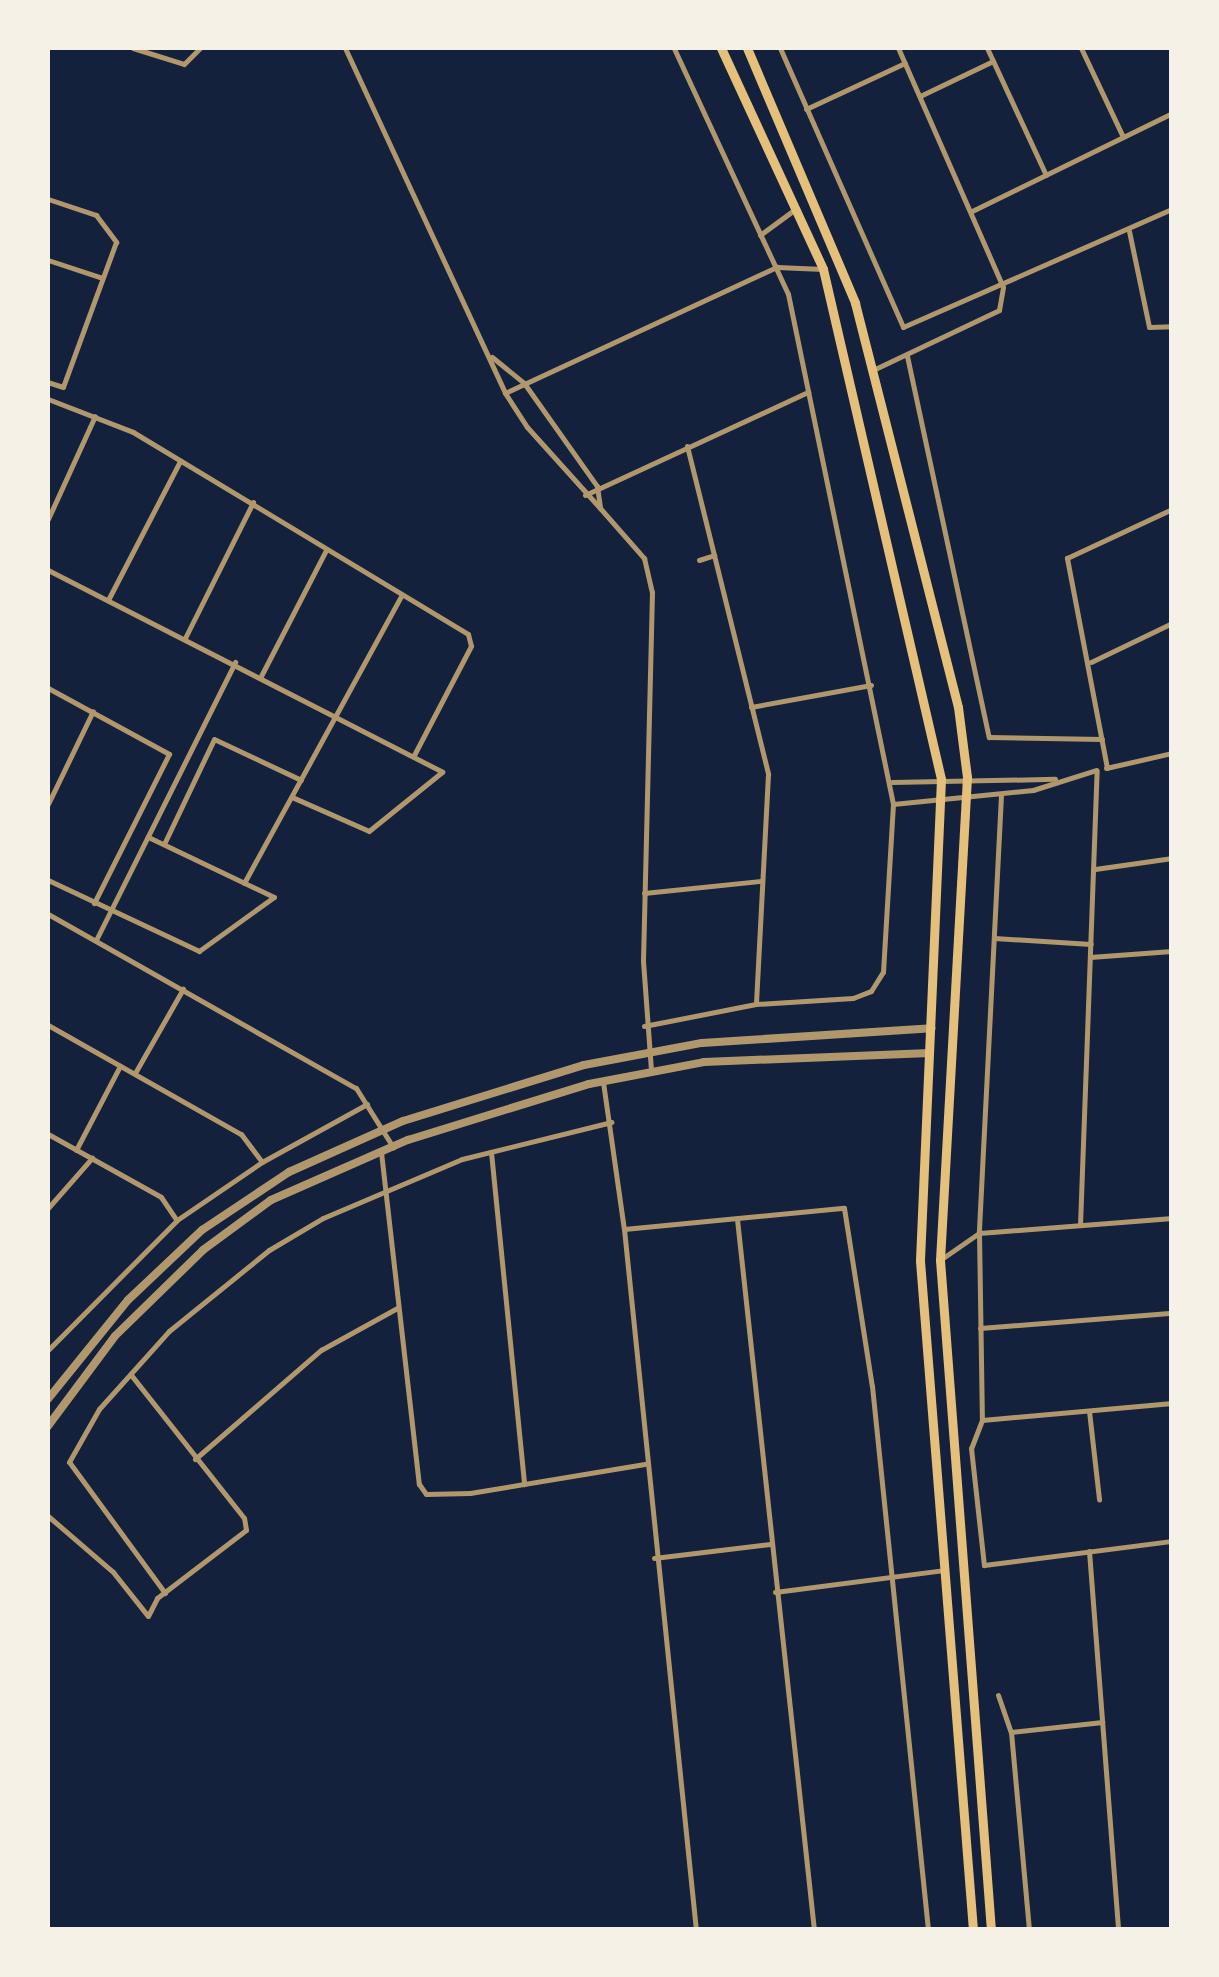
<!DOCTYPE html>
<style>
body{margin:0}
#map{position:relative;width:1219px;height:1977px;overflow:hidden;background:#14213d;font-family:Raleway,sans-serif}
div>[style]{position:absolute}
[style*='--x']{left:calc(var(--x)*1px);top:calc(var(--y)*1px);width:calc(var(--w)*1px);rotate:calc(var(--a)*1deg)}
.minor>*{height:5px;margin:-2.5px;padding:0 2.5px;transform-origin:2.5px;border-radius:2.5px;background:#b1986c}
.tertiary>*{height:8px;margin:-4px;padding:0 4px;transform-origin:4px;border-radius:4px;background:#b1986c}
.primary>*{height:9px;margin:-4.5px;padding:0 4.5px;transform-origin:4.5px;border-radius:4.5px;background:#e5c07b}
span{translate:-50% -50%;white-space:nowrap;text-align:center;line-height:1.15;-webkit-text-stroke:10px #f6f1e7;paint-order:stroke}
.frame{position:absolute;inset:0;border:50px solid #f6f1e7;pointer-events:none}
</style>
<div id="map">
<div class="minor">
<i style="--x:133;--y:48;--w:53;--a:17.4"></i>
<i style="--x:184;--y:64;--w:23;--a:-45"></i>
<i style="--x:345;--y:48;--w:380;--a:65.1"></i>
<i style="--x:505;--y:393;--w:40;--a:57.1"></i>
<i style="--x:527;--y:427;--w:109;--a:48"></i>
<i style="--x:780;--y:48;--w:305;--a:66.2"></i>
<i style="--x:903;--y:327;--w:294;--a:-23.7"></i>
<i style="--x:987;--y:48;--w:140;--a:65.1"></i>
<i style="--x:1081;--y:48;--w:98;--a:64.7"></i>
<i style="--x:920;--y:96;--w:81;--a:-25.6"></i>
<i style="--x:806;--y:109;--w:109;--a:-24.9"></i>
<i style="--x:48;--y:199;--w:51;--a:18.4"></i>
<i style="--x:96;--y:215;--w:34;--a:53"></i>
<i style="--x:116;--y:242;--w:154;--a:110.1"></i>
<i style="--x:63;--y:387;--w:16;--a:-162"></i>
<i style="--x:972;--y:211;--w:223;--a:-26.1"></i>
<i style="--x:1129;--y:231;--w:98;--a:78.2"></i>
<i style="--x:1149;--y:327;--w:23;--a:-2"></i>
<i style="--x:760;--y:235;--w:42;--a:-36.3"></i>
<i style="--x:48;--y:260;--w:57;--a:18.4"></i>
<i style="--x:907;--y:356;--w:390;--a:77.9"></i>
<i style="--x:989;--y:737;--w:113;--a:1"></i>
<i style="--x:492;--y:357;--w:41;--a:39.1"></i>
<i style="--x:524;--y:383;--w:126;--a:54.7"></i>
<i style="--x:597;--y:486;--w:22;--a:82"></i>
<i style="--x:600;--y:508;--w:67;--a:48.7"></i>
<i style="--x:644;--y:558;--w:35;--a:77"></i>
<i style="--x:652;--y:592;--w:369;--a:91.4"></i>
<i style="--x:643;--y:961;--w:110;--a:85.8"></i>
<i style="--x:875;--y:369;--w:137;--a:-25.4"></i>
<i style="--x:999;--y:310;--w:23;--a:-80"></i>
<i style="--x:1003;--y:287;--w:261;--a:-113.7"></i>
<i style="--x:505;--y:393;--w:300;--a:-24.9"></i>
<i style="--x:777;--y:267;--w:46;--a:2.5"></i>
<i style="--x:48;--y:399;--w:91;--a:21.2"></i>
<i style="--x:133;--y:432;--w:391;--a:31.1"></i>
<i style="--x:468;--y:634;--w:12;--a:76"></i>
<i style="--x:471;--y:646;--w:123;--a:117.6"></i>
<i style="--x:687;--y:446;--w:338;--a:76.1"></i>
<i style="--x:768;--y:774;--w:229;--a:93"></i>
<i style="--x:585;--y:495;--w:246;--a:-24.8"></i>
<i style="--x:48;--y:519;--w:113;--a:-65.5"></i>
<i style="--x:699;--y:560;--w:16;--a:-18"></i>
<i style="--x:48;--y:570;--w:443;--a:27.1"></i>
<i style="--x:442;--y:772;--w:94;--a:141.1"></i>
<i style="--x:369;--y:831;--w:84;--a:-156.2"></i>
<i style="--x:108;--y:600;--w:157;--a:-62.6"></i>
<i style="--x:185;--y:638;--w:152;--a:-63.4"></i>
<i style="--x:1091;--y:662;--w:90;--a:-25.7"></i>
<i style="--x:261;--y:676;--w:142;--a:-62.7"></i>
<i style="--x:48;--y:688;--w:138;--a:28.6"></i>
<i style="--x:169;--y:754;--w:167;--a:116.7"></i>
<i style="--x:751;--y:707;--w:122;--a:-10.4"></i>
<i style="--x:1106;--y:768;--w:68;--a:-12.8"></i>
<i style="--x:1107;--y:768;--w:214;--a:-100.8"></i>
<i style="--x:1067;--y:558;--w:116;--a:-25"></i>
<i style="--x:892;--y:782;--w:163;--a:-1.1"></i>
<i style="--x:1001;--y:795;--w:439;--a:92.9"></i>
<i style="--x:979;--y:1233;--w:187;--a:89.1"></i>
<i style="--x:982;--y:1420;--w:30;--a:111"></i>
<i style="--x:971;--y:1448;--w:118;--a:83.7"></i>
<i style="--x:984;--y:1565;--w:190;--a:-7.3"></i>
<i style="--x:48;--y:804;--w:103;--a:-64.2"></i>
<i style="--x:893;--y:804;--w:141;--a:-5.7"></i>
<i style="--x:1033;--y:790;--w:66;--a:-17.6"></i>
<i style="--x:164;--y:844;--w:116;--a:-64.5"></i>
<i style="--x:214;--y:739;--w:96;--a:25.2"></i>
<i style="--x:1095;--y:869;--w:78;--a:-8.1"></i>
<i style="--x:48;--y:880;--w:167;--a:25.2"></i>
<i style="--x:199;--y:951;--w:92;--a:-35.8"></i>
<i style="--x:274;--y:897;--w:140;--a:-154.5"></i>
<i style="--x:244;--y:883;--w:327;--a:-61.3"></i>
<i style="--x:644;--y:893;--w:118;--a:-5.9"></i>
<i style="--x:48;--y:914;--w:354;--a:29.5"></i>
<i style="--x:356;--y:1088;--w:70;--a:57.9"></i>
<i style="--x:994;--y:938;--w:97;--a:3.5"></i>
<i style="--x:96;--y:940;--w:311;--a:-63.4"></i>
<i style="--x:1090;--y:957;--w:82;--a:-4.2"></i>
<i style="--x:48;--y:1025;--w:222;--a:29.5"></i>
<i style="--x:241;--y:1134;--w:35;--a:53"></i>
<i style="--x:644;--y:1026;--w:114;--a:-11.1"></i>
<i style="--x:756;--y:1004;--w:97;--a:-3.5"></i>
<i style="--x:853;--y:998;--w:19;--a:-21"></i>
<i style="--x:871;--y:991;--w:22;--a:-58"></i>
<i style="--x:883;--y:972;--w:168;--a:-86.6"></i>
<i style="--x:893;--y:804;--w:521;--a:-101.63"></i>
<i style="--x:788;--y:294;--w:271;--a:-114.9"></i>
<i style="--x:135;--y:1073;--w:97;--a:-60.3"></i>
<i style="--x:603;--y:1082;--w:148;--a:81.9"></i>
<i style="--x:624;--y:1229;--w:705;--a:84.14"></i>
<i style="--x:48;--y:1134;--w:129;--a:29.1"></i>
<i style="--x:161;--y:1197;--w:27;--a:56"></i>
<i style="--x:76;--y:1150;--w:95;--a:-62.4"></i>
<i style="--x:381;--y:1152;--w:334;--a:83.5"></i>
<i style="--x:419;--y:1484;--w:12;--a:55"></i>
<i style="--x:426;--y:1494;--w:44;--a:-1.3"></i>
<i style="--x:470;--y:1493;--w:177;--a:-9.4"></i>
<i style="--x:491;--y:1152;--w:334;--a:84.3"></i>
<i style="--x:48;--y:1208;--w:67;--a:-48.7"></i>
<i style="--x:737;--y:1219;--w:715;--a:83.82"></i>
<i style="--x:1080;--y:1225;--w:455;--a:-87.9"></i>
<i style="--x:624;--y:1229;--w:221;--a:-5.5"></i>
<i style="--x:844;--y:1208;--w:180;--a:81.1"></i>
<i style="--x:872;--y:1386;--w:547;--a:84.12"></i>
<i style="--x:940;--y:1260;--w:47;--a:-34.7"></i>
<i style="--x:979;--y:1233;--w:194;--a:-4.4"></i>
<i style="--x:980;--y:1328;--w:193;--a:-4.5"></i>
<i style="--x:48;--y:1350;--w:183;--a:-45.2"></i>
<i style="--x:177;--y:1220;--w:103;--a:-34.3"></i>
<i style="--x:262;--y:1162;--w:120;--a:-28.9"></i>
<i style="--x:1089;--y:1411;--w:89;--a:83.5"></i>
<i style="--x:982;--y:1420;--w:191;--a:-5.1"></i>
<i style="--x:195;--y:1459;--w:167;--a:-40.9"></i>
<i style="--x:321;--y:1350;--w:87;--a:-28.9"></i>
<i style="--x:48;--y:1516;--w:86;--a:40.7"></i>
<i style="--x:113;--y:1572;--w:56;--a:51.5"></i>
<i style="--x:148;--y:1616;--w:20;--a:-63"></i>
<i style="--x:157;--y:1598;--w:112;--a:-37.4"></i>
<i style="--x:246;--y:1530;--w:12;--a:-99"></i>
<i style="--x:244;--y:1518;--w:182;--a:-128.3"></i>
<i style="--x:1089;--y:1551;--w:380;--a:85.6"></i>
<i style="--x:654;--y:1558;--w:117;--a:-6.9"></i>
<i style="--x:775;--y:1592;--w:170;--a:-7.4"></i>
<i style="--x:165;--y:1593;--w:162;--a:-126.2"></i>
<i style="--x:69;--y:1462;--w:61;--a:-60.5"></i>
<i style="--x:99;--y:1409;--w:105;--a:-48.1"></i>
<i style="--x:169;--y:1331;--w:129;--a:-39"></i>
<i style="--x:269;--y:1250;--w:63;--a:-30.7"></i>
<i style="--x:323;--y:1218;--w:151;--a:-23"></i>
<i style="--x:462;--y:1159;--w:154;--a:-13.9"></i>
<i style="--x:998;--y:1695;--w:39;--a:71"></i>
<i style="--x:1011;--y:1732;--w:199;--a:84.8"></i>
<i style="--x:1011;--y:1732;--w:92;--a:-6.3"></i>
</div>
<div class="tertiary">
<i style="--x:48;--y:1399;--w:127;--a:-51.1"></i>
<i style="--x:128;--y:1300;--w:102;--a:-43.4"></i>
<i style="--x:202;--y:1230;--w:105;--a:-33.7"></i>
<i style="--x:289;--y:1172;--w:125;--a:-24.1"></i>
<i style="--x:403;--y:1121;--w:189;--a:-17.2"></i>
<i style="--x:584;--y:1065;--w:120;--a:-10.6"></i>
<i style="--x:702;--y:1043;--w:230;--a:-3.7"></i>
<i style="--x:48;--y:1426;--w:112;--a:-53.3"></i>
<i style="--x:115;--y:1336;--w:123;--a:-44.3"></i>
<i style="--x:203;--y:1250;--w:84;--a:-36.3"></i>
<i style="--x:271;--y:1200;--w:150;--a:-23.7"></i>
<i style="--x:408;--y:1140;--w:189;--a:-17.2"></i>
<i style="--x:589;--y:1084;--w:117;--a:-10.8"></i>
<i style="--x:704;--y:1062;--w:226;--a:-2.3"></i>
</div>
<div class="primary">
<i style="--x:721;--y:48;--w:243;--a:65.2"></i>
<i style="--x:823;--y:269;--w:523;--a:76.97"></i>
<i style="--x:941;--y:779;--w:482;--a:92.5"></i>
<i style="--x:920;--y:1261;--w:671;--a:85.47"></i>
<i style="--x:747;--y:48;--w:277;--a:67"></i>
<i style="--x:855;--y:303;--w:417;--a:75.7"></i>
<i style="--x:958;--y:707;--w:71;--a:82.7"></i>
<i style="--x:967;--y:777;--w:484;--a:93.2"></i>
<i style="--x:940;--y:1260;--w:672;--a:85.65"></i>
</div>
<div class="frame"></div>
</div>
